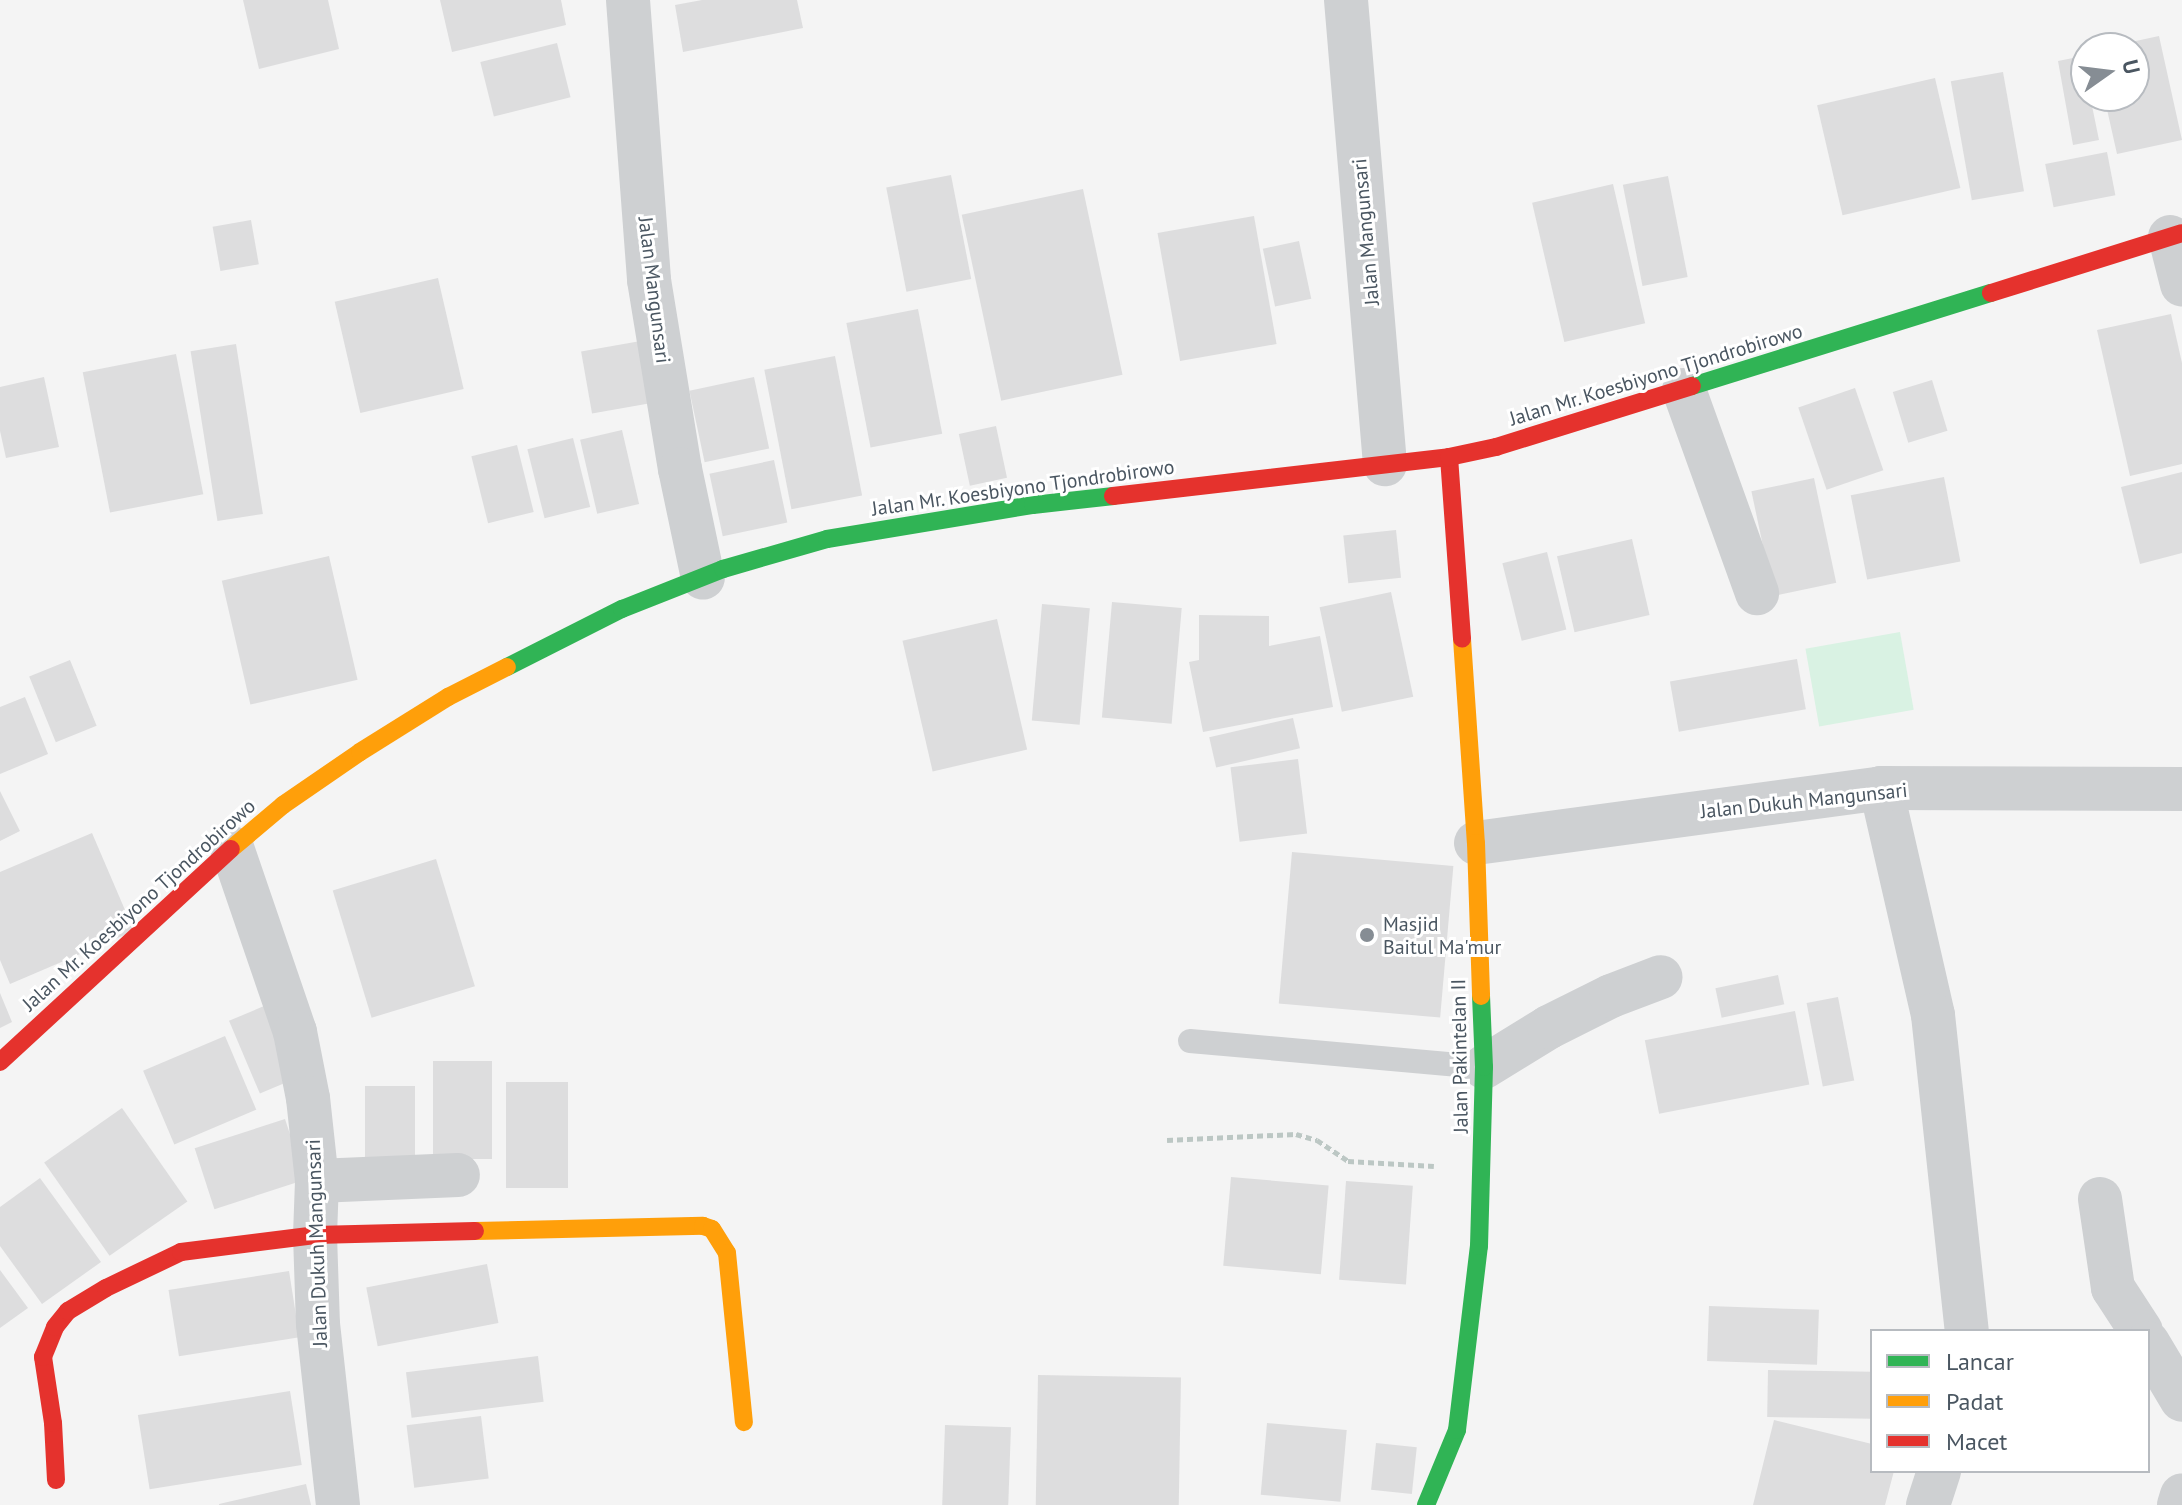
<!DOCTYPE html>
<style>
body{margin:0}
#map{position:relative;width:2182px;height:1505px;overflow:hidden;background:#f4f4f4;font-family:"PT Sans",sans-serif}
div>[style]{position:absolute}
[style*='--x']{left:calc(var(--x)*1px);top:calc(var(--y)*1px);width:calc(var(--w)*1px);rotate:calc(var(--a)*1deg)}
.green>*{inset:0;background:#d9f2e3;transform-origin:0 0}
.building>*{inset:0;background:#ddddde;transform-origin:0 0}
.path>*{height:5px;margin-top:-2.5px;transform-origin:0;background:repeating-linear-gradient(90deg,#bcc7c4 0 6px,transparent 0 10px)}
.lane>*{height:24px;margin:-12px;padding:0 12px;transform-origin:12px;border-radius:12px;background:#ced0d2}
.street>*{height:44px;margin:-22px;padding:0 22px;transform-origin:22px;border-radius:22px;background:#ced0d2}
.fast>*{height:18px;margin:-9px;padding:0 9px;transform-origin:9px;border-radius:9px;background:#30b455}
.slow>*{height:18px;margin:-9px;padding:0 9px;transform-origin:9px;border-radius:9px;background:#ff9f0a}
.jam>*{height:18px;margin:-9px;padding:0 9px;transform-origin:9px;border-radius:9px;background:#e5322d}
.dots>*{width:22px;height:22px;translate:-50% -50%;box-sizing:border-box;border:4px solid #fff;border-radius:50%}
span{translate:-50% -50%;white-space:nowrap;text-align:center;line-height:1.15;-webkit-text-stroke:6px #fff;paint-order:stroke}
.street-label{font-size:20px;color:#4a5661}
.poi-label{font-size:20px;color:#4a5661}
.left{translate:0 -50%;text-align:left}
.legend{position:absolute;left:1870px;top:1329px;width:280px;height:144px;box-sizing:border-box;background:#fff;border:2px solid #b7bbc0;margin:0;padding:10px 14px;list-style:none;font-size:24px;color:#4a5661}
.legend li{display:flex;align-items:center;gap:16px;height:40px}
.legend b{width:40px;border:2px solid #b7bbc0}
.north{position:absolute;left:2070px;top:32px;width:80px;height:80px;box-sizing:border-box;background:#fff;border:2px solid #b7bbc0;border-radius:50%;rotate:76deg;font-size:22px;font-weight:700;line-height:32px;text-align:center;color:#4a5661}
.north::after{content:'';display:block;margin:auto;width:28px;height:36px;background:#868d94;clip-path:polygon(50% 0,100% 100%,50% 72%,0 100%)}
</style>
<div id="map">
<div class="green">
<i style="left:1900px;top:632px;width:79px;height:96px;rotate:80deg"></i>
</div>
<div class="building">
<i style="clip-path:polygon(243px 0,328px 0,339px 49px,259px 69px)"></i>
<i style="clip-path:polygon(440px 0,561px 0,566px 25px,452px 52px)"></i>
<i style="clip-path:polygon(702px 0,797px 0,803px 28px,683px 52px,675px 5px)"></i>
<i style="clip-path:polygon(2159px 36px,2182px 140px,2117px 154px,2104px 96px,2134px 96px,2134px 48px,2108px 47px)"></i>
<i style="left:557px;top:43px;width:56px;height:79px;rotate:76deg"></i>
<i style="clip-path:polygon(2083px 56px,2086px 96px,2090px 96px,2099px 140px,2073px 145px,2058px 61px)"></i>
<i style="left:2003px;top:72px;width:121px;height:53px;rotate:80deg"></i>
<i style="left:1935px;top:78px;width:113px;height:121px;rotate:77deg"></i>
<i style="left:2107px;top:152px;width:44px;height:63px;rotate:79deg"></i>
<i style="left:951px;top:175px;width:106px;height:66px;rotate:79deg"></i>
<i style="left:1668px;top:176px;width:103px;height:46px;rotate:79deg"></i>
<i style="left:1613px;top:184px;width:143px;height:83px;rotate:77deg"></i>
<i style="left:1083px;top:189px;width:190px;height:124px;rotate:78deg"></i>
<i style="left:1254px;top:216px;width:130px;height:98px;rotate:80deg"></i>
<i style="left:251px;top:220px;width:45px;height:39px;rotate:80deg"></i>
<i style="left:1299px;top:241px;width:59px;height:37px;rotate:78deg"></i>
<i style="left:438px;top:278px;width:114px;height:106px;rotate:77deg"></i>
<i style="left:918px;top:309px;width:127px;height:73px;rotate:79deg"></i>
<i style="clip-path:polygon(2171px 314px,2182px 363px,2182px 464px,2130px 476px,2097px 330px)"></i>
<i style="left:652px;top:339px;width:63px;height:72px;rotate:80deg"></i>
<i style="left:236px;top:344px;width:172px;height:46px;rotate:81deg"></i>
<i style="left:176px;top:354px;width:143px;height:95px;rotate:79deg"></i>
<i style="left:835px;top:356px;width:142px;height:72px;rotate:79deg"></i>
<i style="clip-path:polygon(44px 377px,59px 447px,6px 458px,0 431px,0 387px)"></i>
<i style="left:754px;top:377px;width:73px;height:66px;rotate:78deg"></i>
<i style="left:1932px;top:380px;width:53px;height:41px;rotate:73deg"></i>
<i style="left:1855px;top:388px;width:87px;height:60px;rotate:71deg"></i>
<i style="left:996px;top:426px;width:53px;height:38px;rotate:78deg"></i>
<i style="left:622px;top:430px;width:76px;height:43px;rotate:77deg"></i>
<i style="left:573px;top:438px;width:71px;height:47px;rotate:76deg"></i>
<i style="left:517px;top:445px;width:69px;height:47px;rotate:76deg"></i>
<i style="left:774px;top:460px;width:64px;height:66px;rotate:78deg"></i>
<i style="clip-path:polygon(2182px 472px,2182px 553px,2140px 564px,2121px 487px)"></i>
<i style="left:1944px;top:477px;width:86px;height:95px;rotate:79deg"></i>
<i style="left:1814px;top:478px;width:107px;height:64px;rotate:78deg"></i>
<i style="left:1396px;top:530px;width:48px;height:53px;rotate:84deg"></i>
<i style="left:1632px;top:539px;width:78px;height:77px;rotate:77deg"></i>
<i style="left:1547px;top:552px;width:80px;height:46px;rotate:76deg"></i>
<i style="left:329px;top:556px;width:127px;height:110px;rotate:77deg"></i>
<i style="left:1391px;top:592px;width:107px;height:73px;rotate:78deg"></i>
<i style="left:1112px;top:602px;width:70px;height:116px;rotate:5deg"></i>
<i style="left:1042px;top:604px;width:48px;height:117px;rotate:5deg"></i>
<i style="clip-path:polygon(1199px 615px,1269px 616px,1269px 646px,1320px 636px,1333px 707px,1203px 732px,1189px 662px,1199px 660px)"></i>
<i style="left:997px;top:619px;width:134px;height:97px;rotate:77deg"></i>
<i style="left:1797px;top:659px;width:51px;height:129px;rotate:80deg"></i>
<i style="left:70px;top:660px;width:71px;height:44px;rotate:68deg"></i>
<i style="clip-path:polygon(25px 697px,48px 754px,0 774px,0 707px)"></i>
<i style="left:1293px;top:718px;width:31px;height:86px;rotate:77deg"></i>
<i style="left:1298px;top:759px;width:75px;height:68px;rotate:83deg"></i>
<i style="clip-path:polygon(0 791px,20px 831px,0 841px)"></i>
<i style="clip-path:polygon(92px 833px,134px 931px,10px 984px,0 960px,0 872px)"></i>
<i style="left:1292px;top:852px;width:162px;height:152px;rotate:5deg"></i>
<i style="left:436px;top:859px;width:133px;height:108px;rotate:73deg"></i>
<i style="left:1778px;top:975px;width:30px;height:64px;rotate:78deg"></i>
<i style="clip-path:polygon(0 993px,12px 1022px,0 1028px)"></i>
<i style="left:1838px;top:997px;width:85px;height:32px;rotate:79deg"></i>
<i style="left:264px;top:1006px;width:79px;height:38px;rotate:67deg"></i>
<i style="left:1795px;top:1011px;width:75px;height:153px;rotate:79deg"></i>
<i style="left:225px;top:1036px;width:80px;height:89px;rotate:67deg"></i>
<i style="left:433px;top:1061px;width:59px;height:98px"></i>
<i style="left:506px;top:1082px;width:62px;height:106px"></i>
<i style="left:365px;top:1086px;width:50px;height:84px"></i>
<i style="left:122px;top:1108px;width:114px;height:95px;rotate:55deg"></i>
<i style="left:285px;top:1119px;width:64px;height:95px;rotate:72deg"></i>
<i style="left:1231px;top:1177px;width:98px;height:89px;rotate:5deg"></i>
<i style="clip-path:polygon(40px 1178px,101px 1262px,42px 1304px,0 1246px,0 1207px)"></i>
<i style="left:1346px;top:1181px;width:67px;height:99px;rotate:4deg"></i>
<i style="left:487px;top:1264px;width:60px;height:123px;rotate:79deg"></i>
<i style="clip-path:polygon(0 1270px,28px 1308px,0 1328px)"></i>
<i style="left:289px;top:1271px;width:67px;height:122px;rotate:81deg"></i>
<i style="left:1709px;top:1306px;width:110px;height:55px;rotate:2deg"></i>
<i style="left:538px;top:1356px;width:46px;height:133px;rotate:83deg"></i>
<i style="left:1768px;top:1370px;width:104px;height:47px;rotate:1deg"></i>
<i style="left:1038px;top:1375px;width:143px;height:130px;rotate:1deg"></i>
<i style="left:290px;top:1391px;width:75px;height:154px;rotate:81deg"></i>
<i style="left:481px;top:1416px;width:63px;height:75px;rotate:83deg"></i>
<i style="clip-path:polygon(1774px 1420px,1872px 1444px,1872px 1471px,1894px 1471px,1885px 1505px,1753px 1505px)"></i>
<i style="left:1267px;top:1423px;width:80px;height:72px;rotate:5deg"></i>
<i style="left:945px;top:1425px;width:66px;height:80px;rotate:2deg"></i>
<i style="left:1376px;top:1443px;width:41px;height:47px;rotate:6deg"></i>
<i style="clip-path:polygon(306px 1484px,311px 1505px,219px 1505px,219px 1504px)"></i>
</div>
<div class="path">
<i style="--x:1167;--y:1140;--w:129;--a:-2.7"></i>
<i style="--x:1296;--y:1134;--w:22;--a:16"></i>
<i style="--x:1317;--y:1140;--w:37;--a:34"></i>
<i style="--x:1348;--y:1161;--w:86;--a:3.3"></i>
</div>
<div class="lane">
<i style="--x:1190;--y:1041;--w:295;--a:5.1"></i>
</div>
<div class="street">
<i style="--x:628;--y:0;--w:281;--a:85.7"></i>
<i style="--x:649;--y:280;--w:192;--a:80.7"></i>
<i style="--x:680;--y:469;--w:111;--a:78.1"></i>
<i style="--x:1346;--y:0;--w:466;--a:85.2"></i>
<i style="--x:2170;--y:237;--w:49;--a:75.7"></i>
<i style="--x:1684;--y:390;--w:216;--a:70.2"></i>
<i style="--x:1881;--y:788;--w:233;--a:77.1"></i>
<i style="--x:1933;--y:1015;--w:318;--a:83.9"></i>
<i style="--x:1476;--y:843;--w:409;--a:-7.7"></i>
<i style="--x:1881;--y:788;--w:301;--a:0.2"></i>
<i style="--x:232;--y:848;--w:194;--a:71.1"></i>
<i style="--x:295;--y:1032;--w:67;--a:78.9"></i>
<i style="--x:308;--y:1098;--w:83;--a:83.8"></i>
<i style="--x:317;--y:1181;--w:54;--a:92.1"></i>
<i style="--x:315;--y:1235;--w:89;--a:88.1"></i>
<i style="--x:318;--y:1324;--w:182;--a:83.7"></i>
<i style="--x:1484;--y:1067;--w:76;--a:-31.6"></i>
<i style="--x:1549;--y:1027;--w:69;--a:-26.6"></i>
<i style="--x:1611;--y:996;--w:53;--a:-20.8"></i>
<i style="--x:317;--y:1181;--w:141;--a:-2.4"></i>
<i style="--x:2100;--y:1199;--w:90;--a:81.7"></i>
<i style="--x:2113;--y:1288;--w:51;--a:56.9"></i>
<i style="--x:2148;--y:1343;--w:66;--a:59.2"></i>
<i style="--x:1928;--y:1505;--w:36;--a:-72"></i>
<i style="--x:2179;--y:1505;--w:10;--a:-73"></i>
</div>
<div class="fast">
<i style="--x:1692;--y:386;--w:313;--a:-17.3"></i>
<i style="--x:507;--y:667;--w:129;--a:-26.8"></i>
<i style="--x:622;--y:609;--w:109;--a:-21.6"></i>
<i style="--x:723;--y:569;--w:108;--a:-16.1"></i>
<i style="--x:827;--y:539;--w:209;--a:-9.4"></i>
<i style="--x:1033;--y:505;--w:81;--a:-6.4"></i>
<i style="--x:1426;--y:1505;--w:81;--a:-67.5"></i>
<i style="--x:1457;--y:1430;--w:185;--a:-83.2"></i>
<i style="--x:1479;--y:1246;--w:179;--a:-88.4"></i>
<i style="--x:1484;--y:1067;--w:71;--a:-92.4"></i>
</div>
<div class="slow">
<i style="--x:1462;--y:639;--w:204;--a:86.1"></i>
<i style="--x:1476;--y:843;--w:153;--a:88.1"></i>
<i style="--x:231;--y:849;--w:68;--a:-40.2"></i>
<i style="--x:283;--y:805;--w:93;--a:-34.5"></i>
<i style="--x:360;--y:752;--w:104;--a:-32"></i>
<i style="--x:448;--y:697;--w:66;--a:-27"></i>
<i style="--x:475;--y:1231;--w:228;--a:-1.3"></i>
<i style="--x:703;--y:1226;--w:9;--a:18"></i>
<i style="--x:712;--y:1229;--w:28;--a:58"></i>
<i style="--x:727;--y:1253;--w:170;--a:84.3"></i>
</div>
<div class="jam">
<i style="--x:1991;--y:293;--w:200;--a:-17.4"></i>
<i style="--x:1449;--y:457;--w:182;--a:85.9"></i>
<i style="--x:1113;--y:496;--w:338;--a:-6.6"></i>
<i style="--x:1449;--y:457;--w:48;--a:-12"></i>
<i style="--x:1496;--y:447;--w:205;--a:-17.3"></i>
<i style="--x:0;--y:1062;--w:314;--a:-42.7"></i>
<i style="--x:56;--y:1480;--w:57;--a:-93"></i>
<i style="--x:53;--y:1423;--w:67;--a:-98.6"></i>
<i style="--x:43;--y:1357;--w:32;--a:-68"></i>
<i style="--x:55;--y:1327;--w:21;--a:-51"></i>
<i style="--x:68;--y:1311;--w:44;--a:-31.2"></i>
<i style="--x:106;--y:1288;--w:83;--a:-25.6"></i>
<i style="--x:181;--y:1252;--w:135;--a:-7.2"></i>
<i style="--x:315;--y:1235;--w:160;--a:-1.4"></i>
</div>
<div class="dots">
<i style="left:1367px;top:935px;background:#868d94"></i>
</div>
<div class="street-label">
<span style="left:1366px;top:232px;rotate:-95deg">Jalan Mangunsari</span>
<span style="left:654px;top:290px;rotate:83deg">Jalan Mangunsari</span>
<span style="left:1656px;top:375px;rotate:-17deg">Jalan Mr. Koesbiyono Tjondrobirowo</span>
<span style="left:1023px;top:488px;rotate:-8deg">Jalan Mr. Koesbiyono Tjondrobirowo</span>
<span style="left:1804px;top:801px;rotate:-6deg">Jalan Dukuh Mangunsari</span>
<span style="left:139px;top:905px;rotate:-42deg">Jalan Mr. Koesbiyono Tjondrobirowo</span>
<span style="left:1460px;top:1056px;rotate:-91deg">Jalan Pakintelan II</span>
<span style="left:317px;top:1243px;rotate:-92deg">Jalan Dukuh Mangunsari</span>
</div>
<div class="poi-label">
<span class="left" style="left:1383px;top:936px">Masjid<br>Baitul Ma'mur</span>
</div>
<ul class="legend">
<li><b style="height:10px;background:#30b455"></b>Lancar</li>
<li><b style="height:10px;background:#ff9f0a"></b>Padat</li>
<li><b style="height:10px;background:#e5322d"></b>Macet</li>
</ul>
<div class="north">U</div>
</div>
